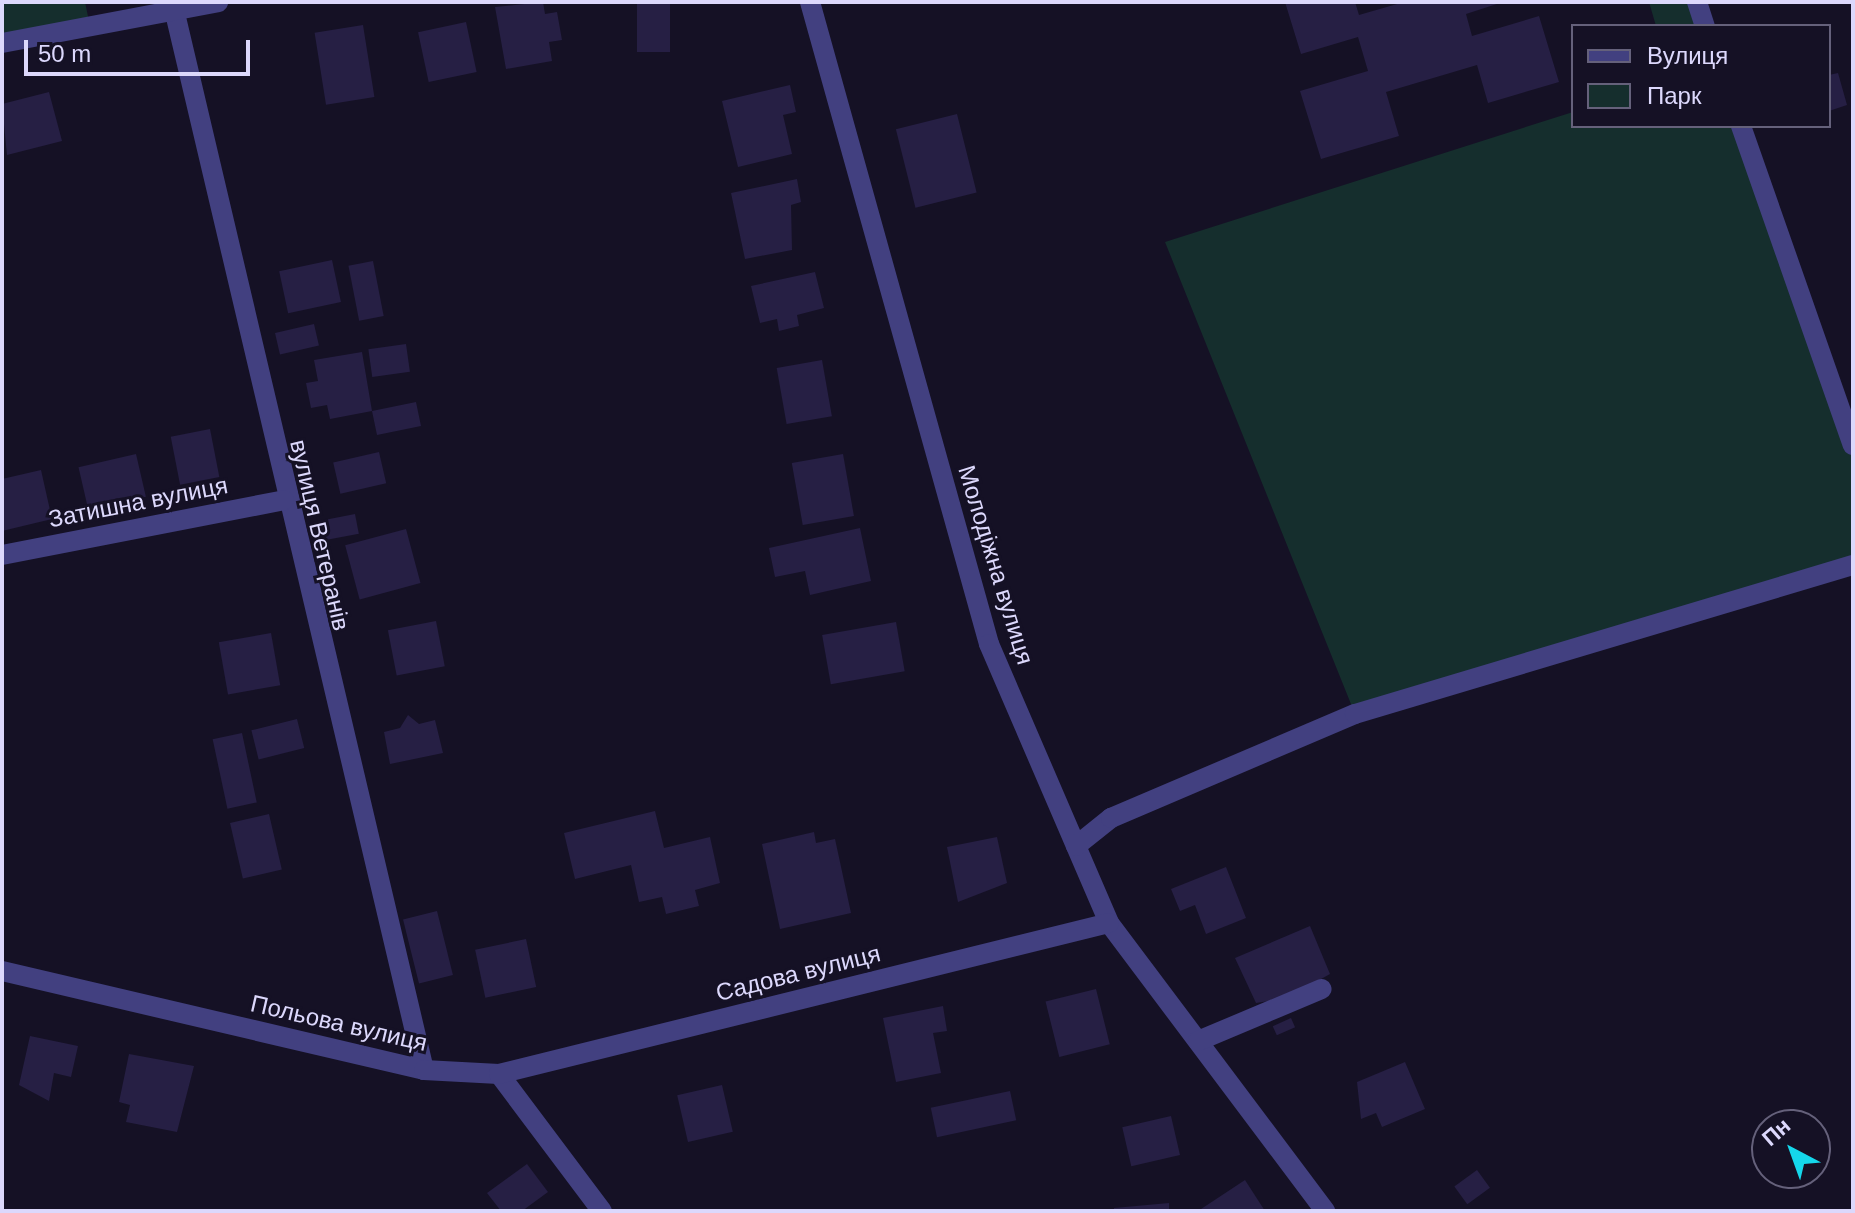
<!DOCTYPE html>
<meta charset="utf-8">
<style>
body{margin:0}
#map{position:relative;width:1855px;height:1213px;overflow:hidden;background:#151125;font-family:Arial,sans-serif}
div>[style]{position:absolute}
[style*='--x']{left:calc(var(--x)*1px);top:calc(var(--y)*1px);width:calc(var(--w)*1px);rotate:calc(var(--a)*1deg)}
.green>*{inset:0;background:#152e2d}
.building>*{inset:0;background:#261f44;transform-origin:0 0}
.minor>*{height:20px;margin:-10px;padding:0 10px;transform-origin:10px;border-radius:10px;background:#424080}
span{translate:-50% -50%;white-space:nowrap;text-align:center;line-height:1.15;-webkit-text-stroke:6px #151125;paint-order:stroke}
.street-label{font-size:24px;color:#dcd8fc}
.frame{position:absolute;inset:0;border:4px solid #dcd8fc;pointer-events:none}
.legend{position:absolute;left:1571px;top:24px;width:260px;height:104px;box-sizing:border-box;background:#151125;border:2px solid #65617b;margin:0;padding:10px 14px;list-style:none;font-size:24px;color:#dcd8fc}
.legend li{display:flex;align-items:center;gap:16px;height:40px}
.legend b{width:40px;border:2px solid #65617b}
.north{position:absolute;left:1751px;top:1109px;width:80px;height:80px;box-sizing:border-box;background:#151125;border:2px solid #65617b;border-radius:50%;rotate:319deg;font-size:22px;font-weight:700;line-height:32px;text-align:center;color:#dcd8fc}
.north::after{content:'';display:block;margin:auto;width:28px;height:36px;background:#15d7eb;clip-path:polygon(50% 0,100% 100%,50% 72%,0 100%)}
.scale{position:absolute;left:24px;top:40px;width:226px;height:36px;box-sizing:border-box;border:4px solid #dcd8fc;border-top:0;padding-left:10px;font-size:24px;line-height:28px;white-space:nowrap;color:#dcd8fc;-webkit-text-stroke:6px #151125;paint-order:stroke}
</style>
<div id="map">
<div class="green">
<i style="clip-path:polygon(2px 2px,85px 2px,90px 26px,2px 43px)"></i>
<i style="clip-path:polygon(1649px 2px,1697px 2px,1705px 26px,1656px 26px)"></i>
<i style="clip-path:polygon(1573px 112px,1573px 126px,1741px 126px,1853px 445px,1853px 565px,1355px 714px,1165px 242px)"></i>
</div>
<div class="building">
<i style="clip-path:polygon(543px 2px,545px 14px,557px 12px,562px 40px,549px 42px,552px 61px,506px 69px,495px 7px)"></i>
<i style="left:637px;top:2px;width:33px;height:50px"></i>
<i style="clip-path:polygon(1285px 2px,1355px 2px,1359px 15px,1404px 2px,1503px 2px,1466px 14px,1472px 36px,1539px 16px,1559px 82px,1488px 103px,1477px 65px,1386px 92px,1399px 136px,1321px 159px,1300px 91px,1368px 71px,1358px 37px,1301px 54px)"></i>
<i style="left:466px;top:22px;width:51px;height:49px;rotate:78deg"></i>
<i style="left:363px;top:25px;width:73px;height:49px;rotate:81deg"></i>
<i style="clip-path:polygon(1838px 73px,1847px 105px,1829px 111px,1829px 75px)"></i>
<i style="clip-path:polygon(790px 85px,796px 112px,783px 115px,792px 154px,738px 167px,722px 101px)"></i>
<i style="clip-path:polygon(49px 92px,62px 141px,7px 155px,2px 104px)"></i>
<i style="left:957px;top:114px;width:81px;height:63px;rotate:76deg"></i>
<i style="clip-path:polygon(797px 179px,801px 202px,791px 205px,792px 250px,745px 259px,731px 193px)"></i>
<i style="left:332px;top:260px;width:43px;height:54px;rotate:78deg"></i>
<i style="left:373px;top:261px;width:56px;height:25px;rotate:79deg"></i>
<i style="clip-path:polygon(815px 272px,824px 308px,797px 315px,799px 326px,779px 331px,777px 319px,760px 323px,751px 286px)"></i>
<i style="left:314px;top:324px;width:22px;height:40px;rotate:77deg"></i>
<i style="left:406px;top:344px;width:28px;height:38px;rotate:82deg"></i>
<i style="clip-path:polygon(362px 352px,372px 411px,416px 402px,421px 426px,377px 435px,372px 411px,330px 419px,327px 405px,311px 408px,306px 383px,318px 381px,314px 360px)"></i>
<i style="left:822px;top:360px;width:57px;height:46px;rotate:80deg"></i>
<i style="left:210px;top:429px;width:49px;height:40px;rotate:79deg"></i>
<i style="left:379px;top:452px;width:32px;height:47px;rotate:77deg"></i>
<i style="left:136px;top:454px;width:44px;height:59px;rotate:77deg"></i>
<i style="left:843px;top:454px;width:63px;height:52px;rotate:80deg"></i>
<i style="clip-path:polygon(41px 470px,52px 519px,2px 531px,2px 479px)"></i>
<i style="left:355px;top:514px;width:20px;height:39px;rotate:79deg"></i>
<i style="clip-path:polygon(860px 528px,871px 581px,810px 595px,805px 571px,775px 577px,769px 548px)"></i>
<i style="left:406px;top:529px;width:56px;height:63px;rotate:75deg"></i>
<i style="left:436px;top:621px;width:46px;height:49px;rotate:79deg"></i>
<i style="left:896px;top:622px;width:50px;height:75px;rotate:80deg"></i>
<i style="left:271px;top:633px;width:53px;height:53px;rotate:80deg"></i>
<i style="clip-path:polygon(408px 715px,419px 724px,435px 720px,443px 753px,390px 764px,384px 732px,400px 728px)"></i>
<i style="left:297px;top:719px;width:30px;height:47px;rotate:76deg"></i>
<i style="left:242px;top:733px;width:71px;height:30px;rotate:78deg"></i>
<i style="clip-path:polygon(655px 811px,664px 848px,710px 837px,720px 883px,695px 890px,699px 906px,666px 914px,662px 897px,639px 902px,631px 865px,575px 879px,564px 833px)"></i>
<i style="left:269px;top:814px;width:57px;height:40px;rotate:77deg"></i>
<i style="clip-path:polygon(814px 832px,816px 843px,835px 839px,851px 913px,780px 929px,762px 844px)"></i>
<i style="clip-path:polygon(997px 837px,1007px 883px,958px 902px,947px 847px)"></i>
<i style="clip-path:polygon(1226px 867px,1246px 918px,1206px 934px,1195px 905px,1180px 911px,1171px 889px)"></i>
<i style="left:437px;top:911px;width:66px;height:35px;rotate:76deg"></i>
<i style="clip-path:polygon(1310px 926px,1330px 974px,1287px 998px,1256px 1003px,1235px 958px)"></i>
<i style="left:526px;top:939px;width:49px;height:52px;rotate:78deg"></i>
<i style="left:1096px;top:989px;width:57px;height:52px;rotate:76deg"></i>
<i style="clip-path:polygon(943px 1006px,947px 1031px,933px 1033px,941px 1073px,896px 1082px,883px 1018px)"></i>
<i style="left:1291px;top:1018px;width:10px;height:20px;rotate:66deg"></i>
<i style="clip-path:polygon(30px 1036px,78px 1046px,71px 1077px,54px 1073px,49px 1101px,19px 1085px)"></i>
<i style="clip-path:polygon(129px 1054px,194px 1066px,177px 1132px,126px 1122px,130px 1105px,119px 1102px)"></i>
<i style="clip-path:polygon(1405px 1062px,1425px 1109px,1382px 1127px,1376px 1113px,1361px 1119px,1357px 1082px)"></i>
<i style="left:722px;top:1085px;width:48px;height:46px;rotate:77deg"></i>
<i style="left:1010px;top:1091px;width:30px;height:81px;rotate:78deg"></i>
<i style="left:1171px;top:1116px;width:40px;height:50px;rotate:77deg"></i>
<i style="clip-path:polygon(527px 1164px,548px 1192px,522px 1211px,501px 1211px,487px 1193px)"></i>
<i style="left:1477px;top:1170px;width:22px;height:28px;rotate:54deg"></i>
<i style="clip-path:polygon(1245px 1180px,1265px 1211px,1198px 1211px)"></i>
<i style="clip-path:polygon(1169px 1203px,1169px 1211px,1114px 1211px,1114px 1208px)"></i>
</div>
<div class="minor">
<i style="--x:810;--y:2;--w:666;--a:74.42"></i>
<i style="--x:989;--y:644;--w:304;--a:66.7"></i>
<i style="--x:1109;--y:923;--w:360;--a:53.1"></i>
<i style="--x:1697;--y:2;--w:25;--a:72"></i>
<i style="--x:174;--y:9;--w:1090;--a:76.74"></i>
<i style="--x:2;--y:43;--w:220;--a:-10.7"></i>
<i style="--x:1741;--y:126;--w:338;--a:70.7"></i>
<i style="--x:2;--y:555;--w:287;--a:-11"></i>
<i style="--x:1076;--y:846;--w:45;--a:-38.7"></i>
<i style="--x:1111;--y:818;--w:265;--a:-23.1"></i>
<i style="--x:1355;--y:714;--w:520;--a:-16.66"></i>
<i style="--x:2;--y:971;--w:433;--a:13.2"></i>
<i style="--x:424;--y:1070;--w:75;--a:3.1"></i>
<i style="--x:499;--y:1074;--w:171;--a:53.1"></i>
<i style="--x:1198;--y:1041;--w:134;--a:-22.8"></i>
<i style="--x:499;--y:1074;--w:628;--a:-13.9"></i>
</div>
<div class="street-label">
<span style="left:138px;top:502px;rotate:-11deg">Затишна вулиця</span>
<span style="left:320px;top:535px;rotate:77deg">вулиця Ветеранів</span>
<span style="left:996px;top:565px;rotate:73deg">Молодіжна вулиця</span>
<span style="left:798px;top:973px;rotate:-14deg">Садова вулиця</span>
<span style="left:339px;top:1023px;rotate:13deg">Польова вулиця</span>
</div>
<div class="frame"></div>
<ul class="legend">
<li><b style="height:10px;background:#424080"></b>Вулиця</li>
<li><b style="height:22px;background:#152e2d"></b>Парк</li>
</ul>
<div class="north">Пн</div>
<div class="scale">50 m</div>
</div>
